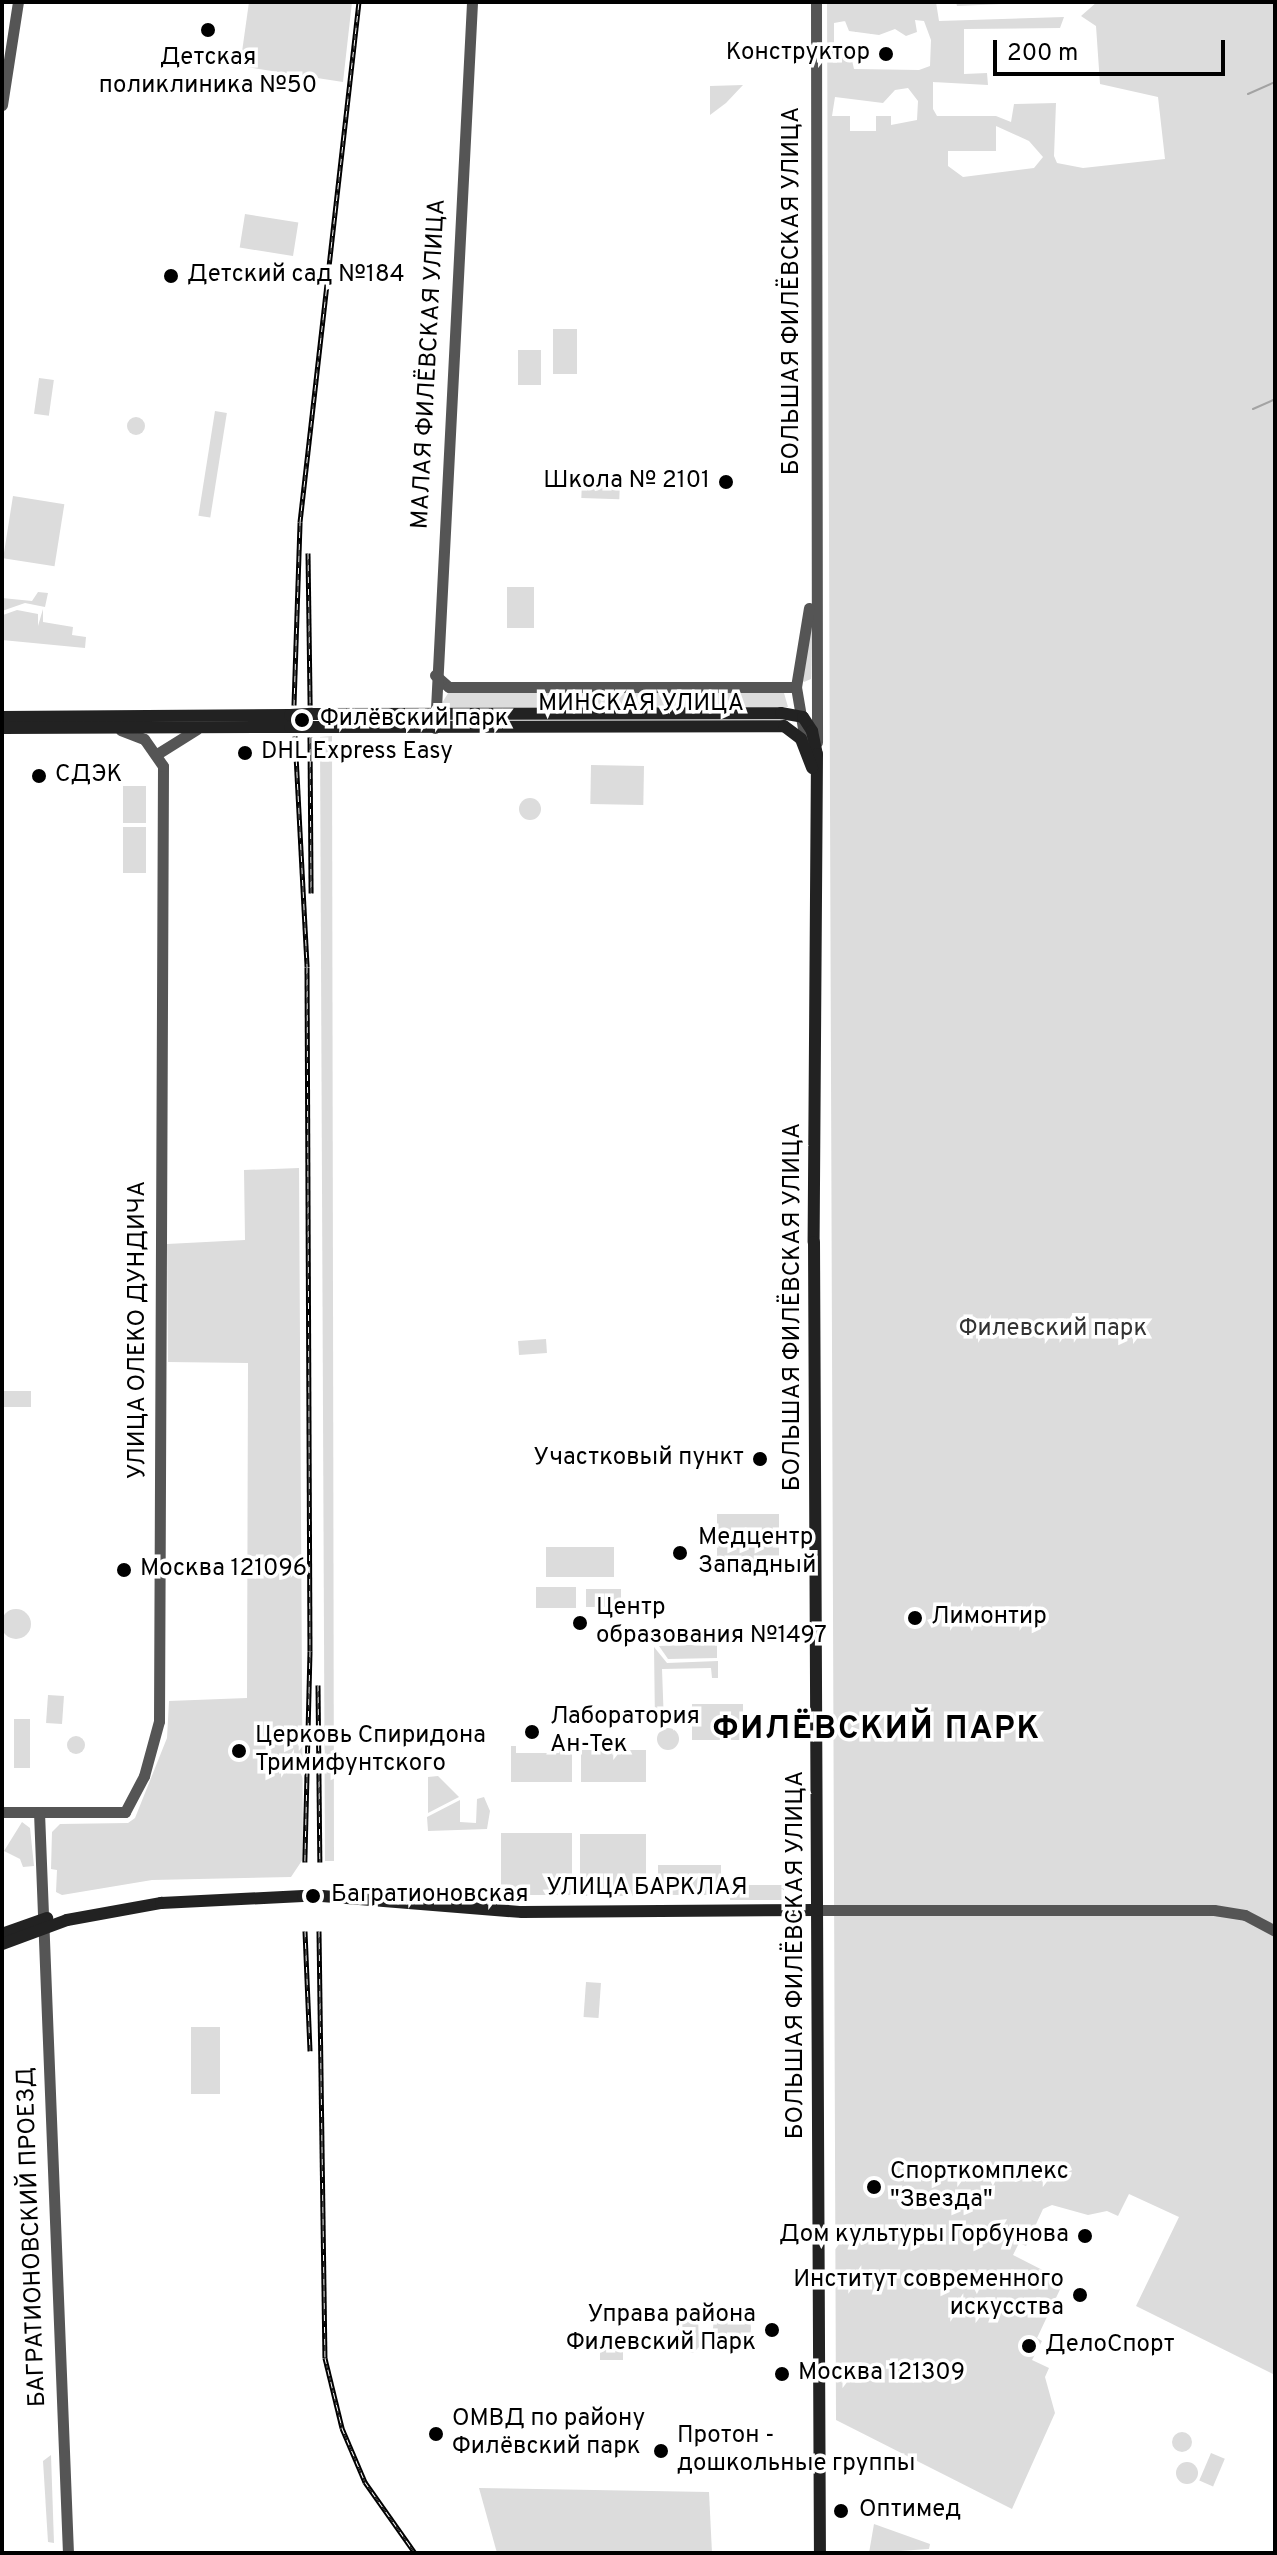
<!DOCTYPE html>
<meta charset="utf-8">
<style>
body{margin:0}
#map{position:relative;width:1277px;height:2555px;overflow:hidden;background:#fff;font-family:Overpass,sans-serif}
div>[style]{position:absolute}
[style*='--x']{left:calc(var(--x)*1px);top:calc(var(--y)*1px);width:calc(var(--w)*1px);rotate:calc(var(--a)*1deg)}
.green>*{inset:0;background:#dcdcdc;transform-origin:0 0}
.round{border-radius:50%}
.stream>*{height:2px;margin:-1px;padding:0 1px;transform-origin:1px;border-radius:1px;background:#a3a3a3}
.tertiary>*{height:11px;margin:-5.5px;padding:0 5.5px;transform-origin:5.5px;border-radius:5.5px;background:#555}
.secondary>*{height:12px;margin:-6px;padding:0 6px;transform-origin:6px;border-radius:6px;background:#222}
.rail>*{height:5px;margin-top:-2.5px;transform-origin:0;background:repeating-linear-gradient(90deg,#fff 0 6px,#000 0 12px);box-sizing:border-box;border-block:2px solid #000}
.secondary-bridge>*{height:12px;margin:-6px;padding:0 6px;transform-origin:6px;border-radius:6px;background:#222}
.dots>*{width:22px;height:22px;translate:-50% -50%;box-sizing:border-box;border:4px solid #fff;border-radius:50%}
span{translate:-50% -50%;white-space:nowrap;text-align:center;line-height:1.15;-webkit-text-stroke:7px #fff;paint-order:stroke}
.poi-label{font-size:24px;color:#000}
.right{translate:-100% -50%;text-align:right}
.left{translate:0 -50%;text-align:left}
.street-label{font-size:24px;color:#000}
.park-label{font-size:24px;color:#333}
.district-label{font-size:32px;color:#000;font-weight:700;letter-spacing:2px}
.frame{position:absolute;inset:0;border:4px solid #000;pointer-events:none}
.scale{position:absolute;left:993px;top:40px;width:232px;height:36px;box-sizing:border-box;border:4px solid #000;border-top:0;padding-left:10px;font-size:24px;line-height:28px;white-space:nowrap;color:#000;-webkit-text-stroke:6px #fff;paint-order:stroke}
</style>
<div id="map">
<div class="green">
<i style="clip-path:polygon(249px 2px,352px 2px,343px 82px,240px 66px)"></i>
<i style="clip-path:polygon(evenodd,827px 2px,936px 2px,939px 21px,1064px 17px,1060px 28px,964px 29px,964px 74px,987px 73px,988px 85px,933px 82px,933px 109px,937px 116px,996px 116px,1011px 122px,1014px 104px,1056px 103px,1054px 156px,1057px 163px,1083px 168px,1165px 159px,1158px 97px,1100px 84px,1096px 26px,1081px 16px,1097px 2px,1275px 2px,1275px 2375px,1136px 2306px,1179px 2217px,1129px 2194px,1118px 2216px,1107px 2211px,1088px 2215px,1052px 2205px,1043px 2209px,1026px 2246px,1019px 2243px,1013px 2255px,1064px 2281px,1037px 2338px,1042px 2341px,1032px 2360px,1049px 2368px,1045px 2377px,1055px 2413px,1012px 2509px,836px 2420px,827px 2px,915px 20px,924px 21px,931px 40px,930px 66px,919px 70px,854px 69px,849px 47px,834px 43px,834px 23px,845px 21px,849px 31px,879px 35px,895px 29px,906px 36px,917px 32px,915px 20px,827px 2px,908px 88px,918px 101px,917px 120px,891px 125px,891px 116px,876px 116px,876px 131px,850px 131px,850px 116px,832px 116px,835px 97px,883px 103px,895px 90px,908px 88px,827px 2px,996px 126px,1029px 141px,1043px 157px,1034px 168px,963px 177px,948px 166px,948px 151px,996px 151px,996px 126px)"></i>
<i style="clip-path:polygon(956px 2px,1049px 2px,957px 6px)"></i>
<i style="clip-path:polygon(743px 85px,726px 103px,710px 115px,710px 86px)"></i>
<i style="left:245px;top:214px;width:54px;height:34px;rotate:9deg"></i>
<i style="left:553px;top:329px;width:24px;height:45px"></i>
<i style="left:518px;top:350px;width:23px;height:35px"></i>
<i style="left:39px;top:378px;width:15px;height:36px;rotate:8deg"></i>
<i style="left:215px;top:411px;width:12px;height:106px;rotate:9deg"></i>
<i class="round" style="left:127px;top:417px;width:18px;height:18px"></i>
<i style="left:582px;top:479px;width:38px;height:19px;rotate:2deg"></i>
<i style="left:13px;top:496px;width:52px;height:63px;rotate:9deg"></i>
<i style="left:507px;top:587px;width:27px;height:41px"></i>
<i style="clip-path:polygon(38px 592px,48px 593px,45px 607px,25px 603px,2px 611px,2px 598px,32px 601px)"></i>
<i style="clip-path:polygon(43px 609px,43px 622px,73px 627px,72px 635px,86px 637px,85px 648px,2px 640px,3px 615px,17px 610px,38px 614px,38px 626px)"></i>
<i style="clip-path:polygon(812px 617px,811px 679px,804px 682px,803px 681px)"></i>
<i style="clip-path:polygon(450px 690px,784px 693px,788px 707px,447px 711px,442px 703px)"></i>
<i style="clip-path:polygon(332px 736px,334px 1861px,325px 1861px,320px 737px)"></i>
<i style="left:591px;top:765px;width:53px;height:39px;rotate:1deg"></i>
<i style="left:123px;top:786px;width:23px;height:37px"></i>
<i class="round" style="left:519px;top:798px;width:22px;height:22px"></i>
<i style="left:146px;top:827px;width:46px;height:23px;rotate:90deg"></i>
<i style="clip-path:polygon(299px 1168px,303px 1859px,291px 1877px,152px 1880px,62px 1895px,56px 1892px,57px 1870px,51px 1869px,52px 1832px,60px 1824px,128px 1823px,135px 1818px,167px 1738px,169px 1701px,247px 1698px,248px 1363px,168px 1362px,167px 1244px,245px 1240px,244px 1170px)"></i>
<i style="left:546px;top:1339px;width:14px;height:28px;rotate:86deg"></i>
<i style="left:2px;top:1391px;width:29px;height:16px"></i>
<i style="left:717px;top:1514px;width:62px;height:53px"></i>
<i style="left:546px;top:1547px;width:68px;height:30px"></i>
<i style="left:536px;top:1587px;width:40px;height:21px"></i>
<i style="left:586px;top:1589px;width:35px;height:18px"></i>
<i class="round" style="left:1px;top:1609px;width:30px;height:30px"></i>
<i style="clip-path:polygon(717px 1644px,717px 1658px,668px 1659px,659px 1646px)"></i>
<i style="clip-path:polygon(654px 1647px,667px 1663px,718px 1661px,718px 1678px,712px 1678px,711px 1668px,662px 1669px,664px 1724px,655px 1724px)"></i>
<i style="left:48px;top:1695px;width:16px;height:28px;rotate:4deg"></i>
<i style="left:692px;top:1704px;width:51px;height:36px"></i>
<i style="left:14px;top:1719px;width:16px;height:49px"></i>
<i class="round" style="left:657px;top:1728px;width:22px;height:22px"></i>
<i class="round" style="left:67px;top:1736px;width:18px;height:18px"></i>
<i style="clip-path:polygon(511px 1746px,516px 1746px,516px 1753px,559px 1753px,560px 1746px,572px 1746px,572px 1782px,511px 1782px)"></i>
<i style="left:581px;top:1750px;width:65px;height:32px"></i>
<i style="clip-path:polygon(438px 1776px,459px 1797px,428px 1813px,428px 1777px)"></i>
<i style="clip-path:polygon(484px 1797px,490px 1811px,487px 1829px,428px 1831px,427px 1817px,460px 1800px,460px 1822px,476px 1823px,477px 1799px)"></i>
<i style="clip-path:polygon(22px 1822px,30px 1828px,34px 1866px,23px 1867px,20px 1859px,4px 1851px)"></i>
<i style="left:501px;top:1833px;width:71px;height:62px"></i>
<i style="left:580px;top:1834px;width:66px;height:62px"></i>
<i style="left:721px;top:1865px;width:30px;height:63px;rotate:90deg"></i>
<i style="left:784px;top:1885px;width:15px;height:54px;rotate:90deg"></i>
<i style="left:586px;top:1982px;width:15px;height:35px;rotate:4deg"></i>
<i style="left:191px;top:2027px;width:29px;height:67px"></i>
<i class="round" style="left:713px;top:2309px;width:38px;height:38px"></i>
<i style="clip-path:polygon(683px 2310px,698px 2314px,699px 2347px,693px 2353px,678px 2348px,678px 2316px)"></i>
<i style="left:600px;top:2346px;width:23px;height:14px"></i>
<i class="round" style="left:1172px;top:2432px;width:20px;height:20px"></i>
<i style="left:1211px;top:2453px;width:15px;height:30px;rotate:23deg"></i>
<i style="clip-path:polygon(51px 2455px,54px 2543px,48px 2542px,43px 2461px)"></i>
<i class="round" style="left:1176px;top:2462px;width:22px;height:22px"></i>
<i style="clip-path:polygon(479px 2488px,709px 2492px,712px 2553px,497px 2553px)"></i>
<i style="clip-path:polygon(874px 2524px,930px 2544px,929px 2549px,869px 2553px)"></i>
</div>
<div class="stream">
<i style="--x:1248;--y:94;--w:30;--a:-24"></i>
<i style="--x:1253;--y:409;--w:24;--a:-24"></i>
</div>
<div class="tertiary">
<i style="--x:816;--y:2;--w:740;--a:89.92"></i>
<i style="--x:2;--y:105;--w:104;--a:-81.2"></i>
<i style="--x:435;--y:675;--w:18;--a:41"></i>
<i style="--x:449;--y:687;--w:347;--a:0"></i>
<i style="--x:435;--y:728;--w:727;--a:-87.08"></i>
<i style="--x:806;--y:746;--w:60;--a:-99.6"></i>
<i style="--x:796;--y:687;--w:80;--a:-80.7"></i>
<i style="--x:157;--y:754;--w:47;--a:-32"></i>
<i style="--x:2;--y:1812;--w:123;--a:0"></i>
<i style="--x:125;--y:1812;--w:41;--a:-62.2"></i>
<i style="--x:144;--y:1776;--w:57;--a:-74.7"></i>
<i style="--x:159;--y:1721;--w:955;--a:-89.76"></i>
<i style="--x:163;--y:766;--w:33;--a:-125"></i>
<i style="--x:144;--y:739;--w:25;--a:-159"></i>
<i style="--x:39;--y:1812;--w:742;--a:87.76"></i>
<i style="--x:817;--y:1910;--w:397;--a:0"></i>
<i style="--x:1214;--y:1910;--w:31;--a:9"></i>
<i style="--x:1245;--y:1915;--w:34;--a:28"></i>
</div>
<div class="secondary">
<i style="--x:312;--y:714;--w:469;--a:-0.1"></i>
<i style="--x:781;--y:713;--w:22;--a:10"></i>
<i style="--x:803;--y:717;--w:17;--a:57"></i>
<i style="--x:812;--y:731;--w:24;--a:78"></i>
<i style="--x:817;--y:754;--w:488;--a:90.4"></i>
<i style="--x:814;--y:1242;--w:1311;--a:89.74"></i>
<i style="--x:2;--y:717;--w:288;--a:-0.4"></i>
<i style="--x:312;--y:727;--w:472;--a:-0.1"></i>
<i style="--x:784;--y:726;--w:21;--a:37"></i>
<i style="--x:801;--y:739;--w:31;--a:69"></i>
<i style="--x:2;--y:728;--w:288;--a:-0.2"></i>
<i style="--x:322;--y:1896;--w:201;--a:4.6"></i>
<i style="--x:522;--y:1912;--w:295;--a:-0.4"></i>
<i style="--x:2;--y:1934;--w:48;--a:-19.6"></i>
<i style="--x:2;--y:1944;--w:69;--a:-20.3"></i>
<i style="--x:67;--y:1920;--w:96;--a:-10.3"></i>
<i style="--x:161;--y:1903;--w:142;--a:-2.8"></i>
</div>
<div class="rail">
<i style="--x:308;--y:553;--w:152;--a:89.2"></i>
<i style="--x:294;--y:705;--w:183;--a:-88.1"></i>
<i style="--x:300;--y:522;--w:523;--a:-83.53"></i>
<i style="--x:295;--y:736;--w:231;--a:87"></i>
<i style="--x:307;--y:967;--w:684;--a:89.75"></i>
<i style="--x:310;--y:1651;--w:211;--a:91.4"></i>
<i style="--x:310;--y:737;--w:156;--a:89.6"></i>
<i style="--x:318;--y:1685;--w:177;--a:89.4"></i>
<i style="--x:305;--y:1931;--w:120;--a:87.6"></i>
<i style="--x:319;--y:1931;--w:427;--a:89.2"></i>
<i style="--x:325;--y:2358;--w:72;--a:76.3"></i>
<i style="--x:342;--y:2428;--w:59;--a:66.9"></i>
<i style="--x:365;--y:2482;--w:87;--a:54.8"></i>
</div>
<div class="secondary-bridge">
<i style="--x:290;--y:715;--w:22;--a:-3"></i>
<i style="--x:290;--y:727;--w:22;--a:0"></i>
<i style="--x:303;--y:1896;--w:19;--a:0"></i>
</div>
<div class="dots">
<i style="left:208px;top:30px;background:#000"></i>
<i style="left:886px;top:54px;background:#000"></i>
<i style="left:171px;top:276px;background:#000"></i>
<i style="left:726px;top:482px;background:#000"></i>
<i style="left:302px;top:720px;background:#000"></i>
<i style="left:245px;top:753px;background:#000"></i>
<i style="left:39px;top:776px;background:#000"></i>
<i style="left:760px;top:1459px;background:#000"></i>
<i style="left:680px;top:1553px;background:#000"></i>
<i style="left:124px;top:1570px;background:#000"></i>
<i style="left:915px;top:1618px;background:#000"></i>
<i style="left:580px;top:1623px;background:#000"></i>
<i style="left:532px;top:1732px;background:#000"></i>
<i style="left:239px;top:1751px;background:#000"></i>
<i style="left:313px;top:1896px;background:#000"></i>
<i style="left:874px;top:2187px;background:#000"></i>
<i style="left:1085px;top:2236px;background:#000"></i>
<i style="left:1080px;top:2295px;background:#000"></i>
<i style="left:772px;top:2330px;background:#000"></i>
<i style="left:1029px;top:2346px;background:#000"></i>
<i style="left:782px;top:2374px;background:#000"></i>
<i style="left:436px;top:2434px;background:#000"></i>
<i style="left:661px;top:2451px;background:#000"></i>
<i style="left:841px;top:2511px;background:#000"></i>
</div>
<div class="poi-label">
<span class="right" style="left:870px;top:54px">Конструктор</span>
<span style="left:208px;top:73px">Детская<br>поликлиника №50</span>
<span class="left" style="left:187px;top:276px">Детский сад №184</span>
<span class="right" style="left:710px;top:482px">Школа № 2101</span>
<span class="left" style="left:320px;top:720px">Филёвский парк</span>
<span class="left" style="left:261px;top:753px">DHL Express Easy</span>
<span class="left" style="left:55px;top:776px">СДЭК</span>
<span class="right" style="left:744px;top:1459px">Участковый пункт</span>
<span class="left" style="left:698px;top:1553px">Медцентр<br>Западный</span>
<span class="left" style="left:140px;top:1570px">Москва 121096</span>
<span class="left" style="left:596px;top:1623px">Центр<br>образования №1497</span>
<span class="left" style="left:931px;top:1618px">Лимонтир</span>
<span class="left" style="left:550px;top:1732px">Лаборатория<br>Ан-Тек</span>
<span class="left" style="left:255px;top:1751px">Церковь Спиридона<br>Тримифунтского</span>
<span class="left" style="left:331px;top:1896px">Багратионовская</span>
<span class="left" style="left:890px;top:2187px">Спорткомплекс<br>"Звезда"</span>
<span class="right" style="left:1069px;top:2236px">Дом культуры Горбунова</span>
<span class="right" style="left:1064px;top:2295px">Институт современного<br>искусства</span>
<span class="right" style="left:756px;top:2330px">Управа района<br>Филевский Парк</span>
<span class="left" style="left:1045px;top:2346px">ДелоСпорт</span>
<span class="left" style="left:798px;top:2374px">Москва 121309</span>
<span class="left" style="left:452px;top:2434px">ОМВД по району<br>Филёвский парк</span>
<span class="left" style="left:677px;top:2451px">Протон -<br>дошкольные группы</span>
<span class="left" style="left:859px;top:2511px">Оптимед</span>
</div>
<div class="street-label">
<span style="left:793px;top:291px;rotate:-90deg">БОЛЬШАЯ ФИЛЁВСКАЯ УЛИЦА</span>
<span style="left:430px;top:364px;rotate:-87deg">МАЛАЯ ФИЛЁВСКАЯ УЛИЦА</span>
<span style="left:641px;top:705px">МИНСКАЯ УЛИЦА</span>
<span style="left:794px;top:1307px;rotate:-90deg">БОЛЬШАЯ ФИЛЁВСКАЯ УЛИЦА</span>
<span style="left:139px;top:1330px;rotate:-90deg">УЛИЦА ОЛЕКО ДУНДИЧА</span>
<span style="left:647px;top:1889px">УЛИЦА БАРКЛАЯ</span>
<span style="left:797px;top:1955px;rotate:-90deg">БОЛЬШАЯ ФИЛЁВСКАЯ УЛИЦА</span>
<span style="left:33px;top:2237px;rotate:-92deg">БАГРАТИОНОВСКИЙ ПРОЕЗД</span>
</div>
<div class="park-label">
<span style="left:1053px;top:1330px">Филевский парк</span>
</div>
<div class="district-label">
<span style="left:877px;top:1730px">ФИЛЁВСКИЙ ПАРК</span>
</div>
<div class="frame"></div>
<div class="scale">200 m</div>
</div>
